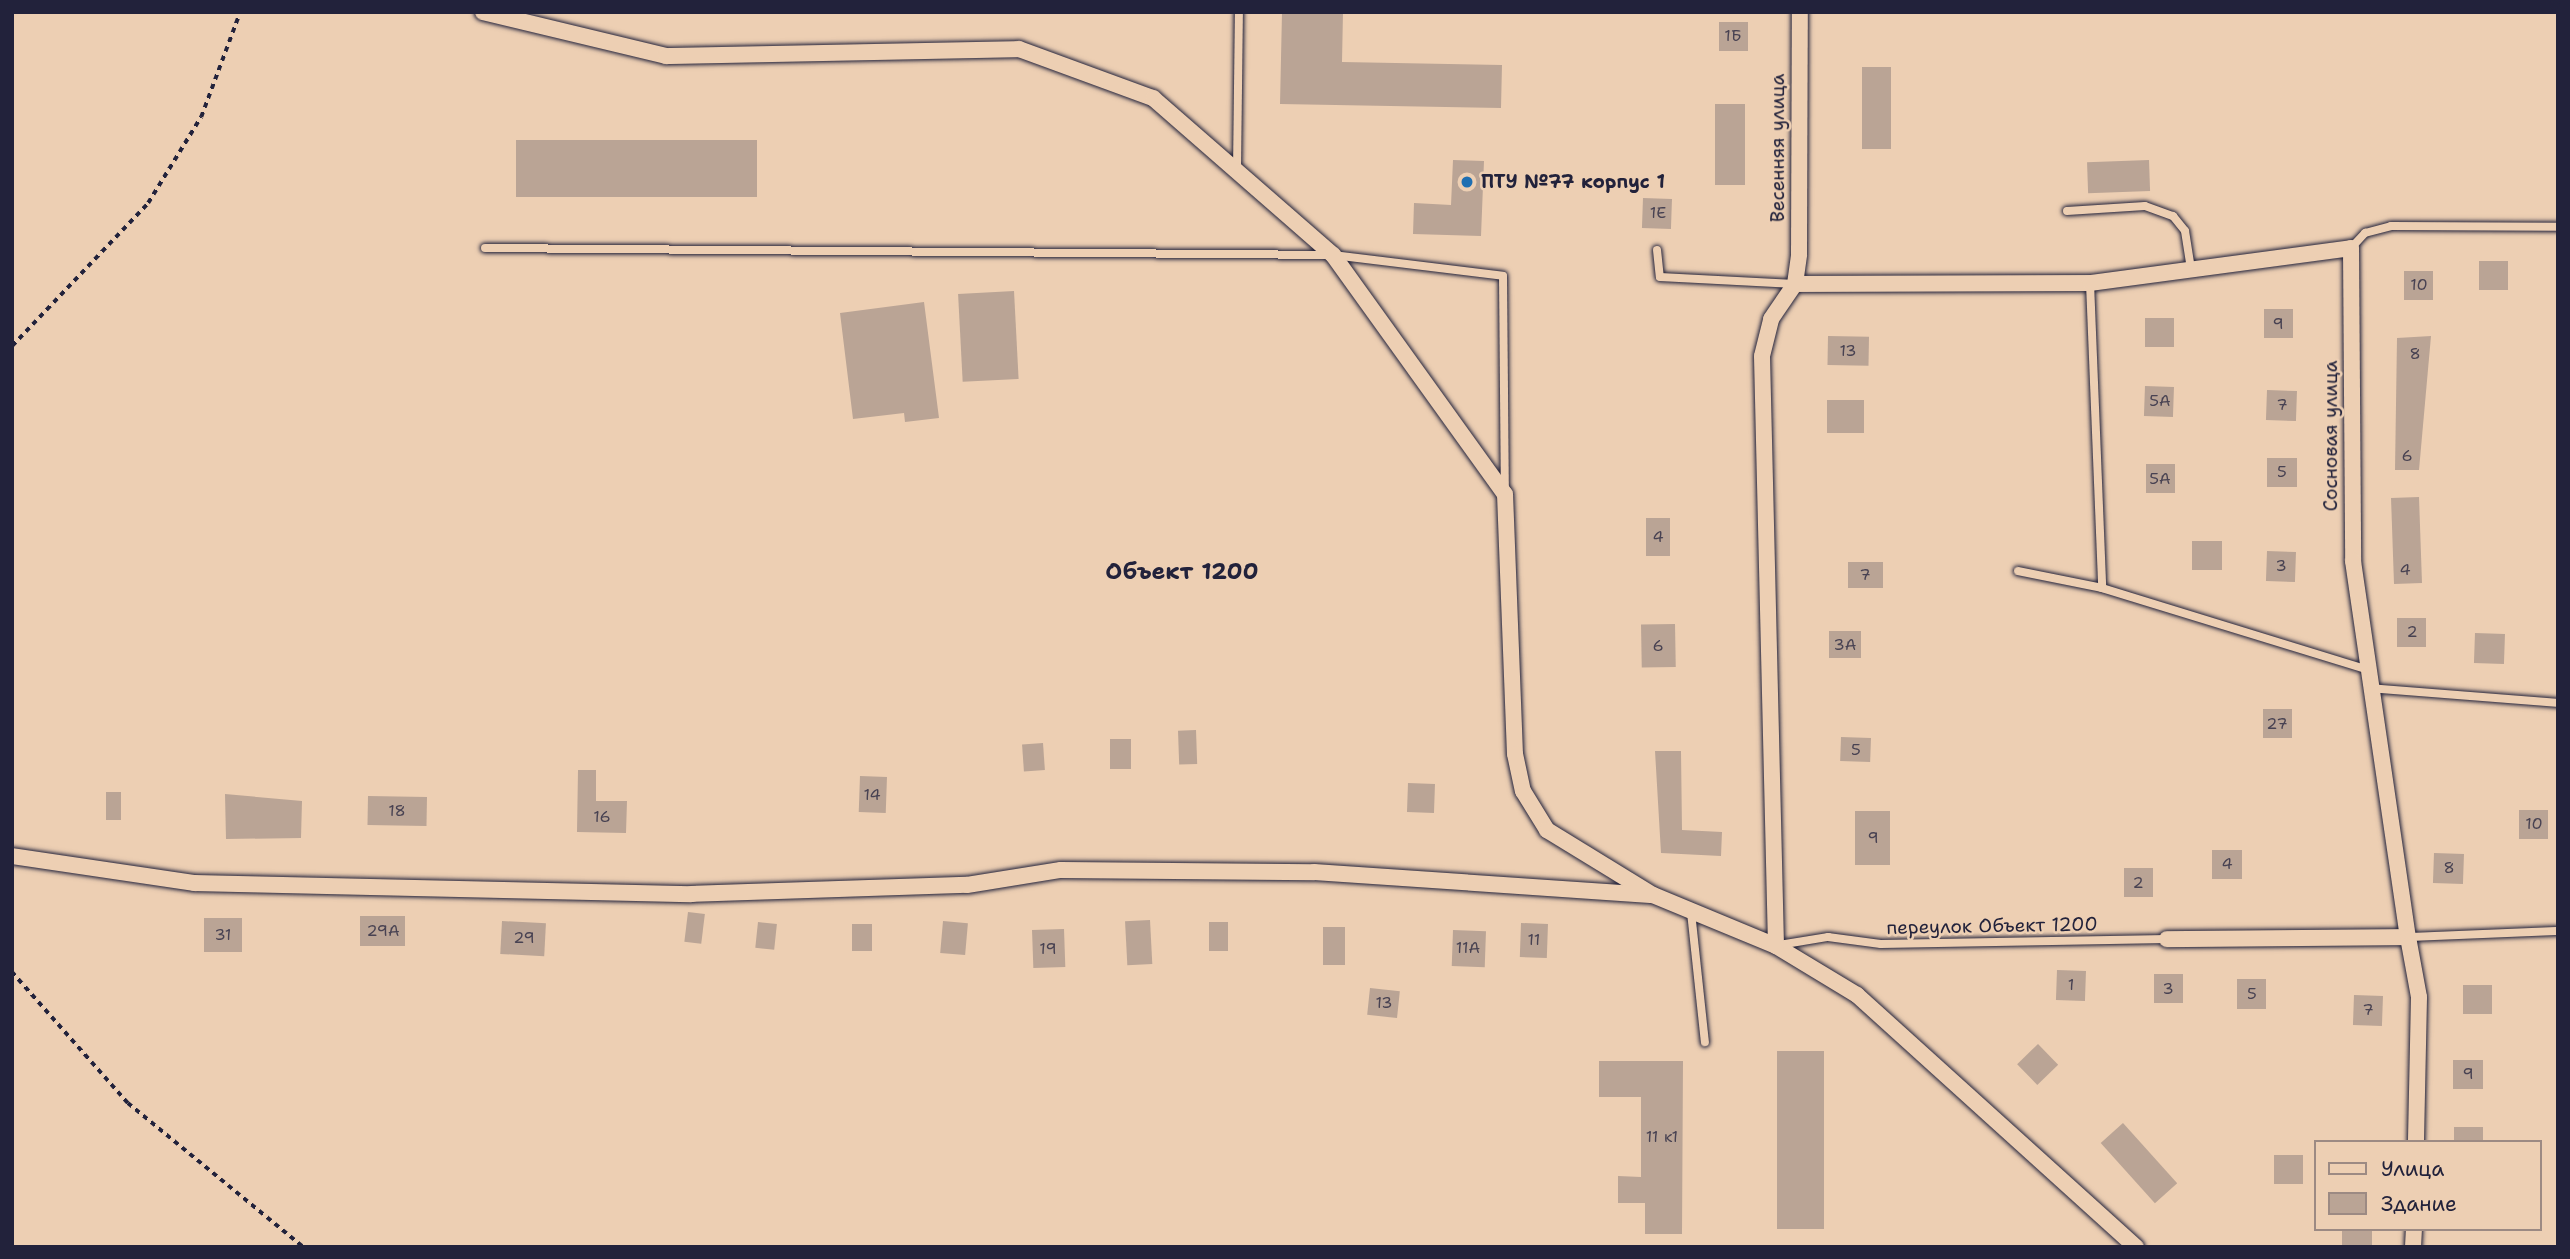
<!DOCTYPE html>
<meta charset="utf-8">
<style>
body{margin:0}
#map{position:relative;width:2570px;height:1259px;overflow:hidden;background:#edcfb3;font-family:"Shantell Sans",sans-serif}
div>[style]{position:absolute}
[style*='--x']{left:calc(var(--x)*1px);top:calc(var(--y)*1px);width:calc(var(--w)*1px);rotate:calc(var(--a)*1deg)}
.building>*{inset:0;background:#baa495;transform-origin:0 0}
.path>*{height:3.5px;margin-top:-1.75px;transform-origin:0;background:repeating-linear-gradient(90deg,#22223b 0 5px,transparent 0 10px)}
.roads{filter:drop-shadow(0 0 2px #22223b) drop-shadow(0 0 2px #22223b)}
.service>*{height:8px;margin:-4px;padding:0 4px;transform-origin:4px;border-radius:4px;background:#edcfb3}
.minor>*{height:16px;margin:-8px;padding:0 8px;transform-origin:8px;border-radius:8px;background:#edcfb3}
.dots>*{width:19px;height:19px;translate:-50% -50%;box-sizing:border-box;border:4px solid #edcfb3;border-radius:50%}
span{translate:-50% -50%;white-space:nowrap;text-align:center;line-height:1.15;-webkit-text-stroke:5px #edcfb3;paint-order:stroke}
.number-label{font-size:16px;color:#484252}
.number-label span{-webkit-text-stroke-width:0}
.street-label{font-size:19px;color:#22223b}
.poi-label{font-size:19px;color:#22223b;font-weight:700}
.left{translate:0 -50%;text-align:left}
.quarter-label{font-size:23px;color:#22223b;font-weight:700}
.frame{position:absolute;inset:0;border:14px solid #22223b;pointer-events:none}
.legend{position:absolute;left:2314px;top:1140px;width:228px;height:91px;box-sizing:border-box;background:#edcfb3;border:2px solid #9c8a83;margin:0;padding:9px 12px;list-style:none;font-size:21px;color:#22223b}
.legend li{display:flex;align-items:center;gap:14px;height:35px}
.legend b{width:35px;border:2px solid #9c8a83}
</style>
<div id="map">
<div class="building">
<i style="clip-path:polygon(1282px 12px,1343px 12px,1342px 62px,1502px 65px,1501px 108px,1280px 104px)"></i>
<i style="left:1719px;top:22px;width:29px;height:29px"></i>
<i style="left:1862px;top:67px;width:29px;height:82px"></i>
<i style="left:1715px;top:104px;width:30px;height:81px"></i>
<i style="left:516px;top:140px;width:241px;height:57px"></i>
<i style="clip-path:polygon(1453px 160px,1484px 161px,1481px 236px,1413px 234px,1414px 203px,1451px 205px)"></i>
<i style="left:2149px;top:160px;width:31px;height:62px;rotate:88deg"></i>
<i style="left:1643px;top:198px;width:29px;height:30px;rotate:2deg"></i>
<i style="left:2479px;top:261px;width:29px;height:29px"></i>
<i style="left:2404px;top:271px;width:29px;height:29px"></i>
<i style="left:1014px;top:291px;width:88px;height:56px;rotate:87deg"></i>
<i style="clip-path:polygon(924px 302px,939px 418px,905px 422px,904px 413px,853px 419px,840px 313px)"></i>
<i style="left:2264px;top:309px;width:29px;height:29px"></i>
<i style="left:2145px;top:318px;width:29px;height:29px"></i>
<i style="left:1828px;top:336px;width:41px;height:29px;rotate:1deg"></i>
<i style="clip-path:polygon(2431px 336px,2419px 470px,2395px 470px,2397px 338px)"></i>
<i style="left:2145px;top:386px;width:29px;height:30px;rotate:2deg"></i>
<i style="left:2267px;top:390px;width:30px;height:30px;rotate:2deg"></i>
<i style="left:1827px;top:400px;width:37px;height:33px"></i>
<i style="left:2267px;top:458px;width:30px;height:29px"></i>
<i style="left:2146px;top:464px;width:29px;height:29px"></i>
<i style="left:2419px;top:497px;width:86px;height:28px;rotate:88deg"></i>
<i style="left:1646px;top:518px;width:24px;height:38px"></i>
<i style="left:2192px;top:541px;width:30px;height:29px"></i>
<i style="left:2267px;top:551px;width:29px;height:30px;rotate:2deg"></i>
<i style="left:1848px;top:562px;width:35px;height:26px"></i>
<i style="left:2397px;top:618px;width:29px;height:29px"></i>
<i style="left:1675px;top:624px;width:43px;height:34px;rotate:89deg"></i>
<i style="left:1829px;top:631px;width:32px;height:27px"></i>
<i style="left:2475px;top:633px;width:30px;height:30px;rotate:2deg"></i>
<i style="left:2263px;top:709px;width:29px;height:29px"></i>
<i style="left:1196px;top:730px;width:34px;height:18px;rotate:88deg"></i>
<i style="left:1841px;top:737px;width:30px;height:24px;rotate:2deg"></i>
<i style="left:1110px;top:739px;width:21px;height:30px"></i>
<i style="left:1043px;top:743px;width:27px;height:21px;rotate:86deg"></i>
<i style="clip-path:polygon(1655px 751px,1681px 751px,1682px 830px,1722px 832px,1721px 856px,1661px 853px)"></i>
<i style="clip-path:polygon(578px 770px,596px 770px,596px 801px,627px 801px,626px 833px,577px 832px)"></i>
<i style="left:860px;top:776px;width:27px;height:36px;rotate:2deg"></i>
<i style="left:1408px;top:783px;width:27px;height:29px;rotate:2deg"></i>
<i style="left:106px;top:792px;width:15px;height:28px"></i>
<i style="clip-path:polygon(225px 794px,302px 801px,301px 838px,226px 839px)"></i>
<i style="left:368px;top:796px;width:59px;height:29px;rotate:1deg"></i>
<i style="left:2519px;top:810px;width:29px;height:29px"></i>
<i style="left:1890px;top:811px;width:54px;height:35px;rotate:90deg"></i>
<i style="left:2212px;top:850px;width:30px;height:29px"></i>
<i style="left:2434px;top:853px;width:30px;height:30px;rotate:2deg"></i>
<i style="left:2124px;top:868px;width:29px;height:29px"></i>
<i style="left:688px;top:912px;width:17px;height:30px;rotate:7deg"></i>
<i style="left:360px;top:916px;width:45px;height:30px"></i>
<i style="left:204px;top:918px;width:38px;height:34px"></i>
<i style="left:1150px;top:920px;width:44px;height:25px;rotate:87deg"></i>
<i style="left:502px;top:921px;width:44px;height:33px;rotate:3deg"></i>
<i style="left:943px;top:921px;width:25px;height:32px;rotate:5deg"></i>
<i style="left:758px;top:922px;width:19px;height:26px;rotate:6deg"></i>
<i style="left:1209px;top:922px;width:19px;height:29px"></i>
<i style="left:1521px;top:923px;width:27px;height:34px;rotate:2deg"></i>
<i style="left:852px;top:924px;width:20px;height:27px"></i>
<i style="left:1323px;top:927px;width:22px;height:38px"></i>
<i style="left:1064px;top:929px;width:38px;height:32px;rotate:88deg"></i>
<i style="left:1453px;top:930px;width:33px;height:36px;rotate:2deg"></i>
<i style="left:2057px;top:970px;width:29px;height:30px;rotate:2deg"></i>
<i style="left:2154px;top:974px;width:29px;height:29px"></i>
<i style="left:2237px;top:979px;width:29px;height:30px"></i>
<i style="left:2463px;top:985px;width:29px;height:29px"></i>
<i style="left:1370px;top:988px;width:30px;height:27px;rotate:6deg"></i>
<i style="left:2354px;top:995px;width:29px;height:30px;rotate:2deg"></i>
<i style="left:2038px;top:1044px;width:29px;height:29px;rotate:46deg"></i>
<i style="left:1777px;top:1051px;width:47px;height:178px"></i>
<i style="left:2453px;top:1060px;width:30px;height:29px"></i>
<i style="clip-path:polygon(1599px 1061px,1683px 1061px,1682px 1234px,1645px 1234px,1645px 1203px,1618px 1203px,1618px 1176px,1641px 1177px,1641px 1097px,1599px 1097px)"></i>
<i style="left:2123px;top:1123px;width:81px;height:30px;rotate:48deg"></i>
<i style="left:2454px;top:1127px;width:29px;height:15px"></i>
<i style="left:2274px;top:1155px;width:29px;height:29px"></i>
<i style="left:2342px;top:1229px;width:30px;height:18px"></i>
</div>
<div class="path">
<i style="--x:12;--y:346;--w:197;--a:-46.4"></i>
<i style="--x:148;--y:203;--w:101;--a:-58.4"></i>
<i style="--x:201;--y:117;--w:112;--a:-69.6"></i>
<i style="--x:12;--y:972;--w:175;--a:48.5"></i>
<i style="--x:128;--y:1103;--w:227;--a:39.4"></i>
</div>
<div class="roads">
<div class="service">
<i style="--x:1237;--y:169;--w:157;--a:-89.3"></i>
<i style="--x:2067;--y:211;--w:78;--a:-3.7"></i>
<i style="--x:2145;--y:206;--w:30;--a:20"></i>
<i style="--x:2173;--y:216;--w:19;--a:51"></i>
<i style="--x:2185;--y:231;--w:38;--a:81"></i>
<i style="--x:485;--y:248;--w:848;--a:0.47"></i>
<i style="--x:1333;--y:255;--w:171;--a:7"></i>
<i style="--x:1503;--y:276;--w:215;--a:89.5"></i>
<i style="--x:2351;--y:248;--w:21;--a:-47"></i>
<i style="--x:2365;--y:233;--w:27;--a:-15"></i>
<i style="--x:2391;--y:226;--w:167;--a:0.3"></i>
<i style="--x:1657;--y:250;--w:27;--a:84"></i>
<i style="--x:1660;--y:277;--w:135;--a:3"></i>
<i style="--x:2090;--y:283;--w:305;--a:87.7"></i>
<i style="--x:2102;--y:588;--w:275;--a:17.1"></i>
<i style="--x:2018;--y:571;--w:86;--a:11.4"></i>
<i style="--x:2369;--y:688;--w:190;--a:4.5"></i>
<i style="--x:1691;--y:912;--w:131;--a:83.9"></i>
<i style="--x:2408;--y:937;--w:150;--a:-2.3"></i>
<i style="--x:1779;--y:945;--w:50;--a:-9.3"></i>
<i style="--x:1828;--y:937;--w:53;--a:7.5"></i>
<i style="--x:1881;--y:944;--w:286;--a:-1"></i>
</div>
<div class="minor">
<i style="--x:483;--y:12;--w:188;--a:13.5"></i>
<i style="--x:666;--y:56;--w:353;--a:-1.1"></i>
<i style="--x:1019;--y:49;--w:143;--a:20.1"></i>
<i style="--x:1153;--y:98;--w:239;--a:41.1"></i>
<i style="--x:1333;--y:255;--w:294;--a:54.3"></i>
<i style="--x:1505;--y:494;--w:260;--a:87.8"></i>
<i style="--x:1515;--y:754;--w:38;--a:78"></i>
<i style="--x:1523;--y:791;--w:46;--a:58.4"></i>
<i style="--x:1547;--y:830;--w:124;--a:31.5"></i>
<i style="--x:1653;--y:895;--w:133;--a:22.5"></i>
<i style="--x:1776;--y:946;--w:95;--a:31.2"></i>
<i style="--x:1857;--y:995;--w:376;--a:42.1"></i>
<i style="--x:1795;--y:284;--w:295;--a:-0.2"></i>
<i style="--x:2090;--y:283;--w:263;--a:-7.6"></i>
<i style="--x:2351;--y:248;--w:313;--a:89.6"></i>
<i style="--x:2353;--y:561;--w:380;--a:81.7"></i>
<i style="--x:2408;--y:937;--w:241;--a:179.5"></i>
<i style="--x:12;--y:856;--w:184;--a:8.4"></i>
<i style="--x:194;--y:883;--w:497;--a:1.3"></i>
<i style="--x:691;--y:894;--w:276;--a:-1.9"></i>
<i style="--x:967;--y:885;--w:95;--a:-9.1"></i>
<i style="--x:1061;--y:870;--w:253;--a:0.5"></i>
<i style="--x:1314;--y:872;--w:337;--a:3.9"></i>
<i style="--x:2408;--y:937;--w:61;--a:79.6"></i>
<i style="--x:2419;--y:997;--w:145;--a:91.2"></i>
<i style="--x:1776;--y:946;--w:590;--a:-91.36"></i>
<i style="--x:1762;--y:356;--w:38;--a:-76"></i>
<i style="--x:1771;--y:319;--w:42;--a:-55.6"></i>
<i style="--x:1795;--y:284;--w:30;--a:-82"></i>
<i style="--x:1799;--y:254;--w:242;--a:-89.8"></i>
<i style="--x:2413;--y:1247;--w:18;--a:-87"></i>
</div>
</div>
<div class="dots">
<i style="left:1467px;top:182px;background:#1f6fb2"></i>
</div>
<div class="number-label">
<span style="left:1733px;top:36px">1Б</span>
<span style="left:1658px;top:213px">1Е</span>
<span style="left:2419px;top:285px">10</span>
<span style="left:2278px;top:324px">9</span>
<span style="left:1848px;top:351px">13</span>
<span style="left:2415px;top:354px">8</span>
<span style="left:2160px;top:401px">5А</span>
<span style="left:2282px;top:405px">7</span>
<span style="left:2407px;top:456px">6</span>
<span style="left:2282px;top:472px">5</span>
<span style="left:2160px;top:479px">5А</span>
<span style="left:1658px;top:537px">4</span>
<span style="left:2281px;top:566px">3</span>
<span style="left:2405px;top:570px">4</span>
<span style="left:1865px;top:575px">7</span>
<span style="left:2412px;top:632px">2</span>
<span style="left:1845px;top:645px">3А</span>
<span style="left:1658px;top:646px">6</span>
<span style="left:2277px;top:724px">27</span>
<span style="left:1856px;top:750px">5</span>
<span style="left:872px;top:795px">14</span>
<span style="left:397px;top:811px">18</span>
<span style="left:602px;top:817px">16</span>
<span style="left:2534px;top:824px">10</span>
<span style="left:1873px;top:838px">9</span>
<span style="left:2227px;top:864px">4</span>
<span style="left:2449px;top:868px">8</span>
<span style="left:2138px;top:883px">2</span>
<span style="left:383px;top:931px">29А</span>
<span style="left:223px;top:935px">31</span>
<span style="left:524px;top:938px">29</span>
<span style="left:1534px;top:940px">11</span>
<span style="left:1468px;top:948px">11А</span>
<span style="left:1048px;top:949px">19</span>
<span style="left:2071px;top:985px">1</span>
<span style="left:2168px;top:989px">3</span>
<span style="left:2252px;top:994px">5</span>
<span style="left:1384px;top:1003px">13</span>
<span style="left:2368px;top:1010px">7</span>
<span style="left:2468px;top:1074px">9</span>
<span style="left:1662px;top:1137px">11 к1</span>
</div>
<div class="street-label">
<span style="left:1778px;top:148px;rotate:-90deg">Весенняя улица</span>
<span style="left:2331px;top:436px;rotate:-90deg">Сосновая улица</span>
<span style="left:1992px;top:926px;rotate:-1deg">переулок Объект 1200</span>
</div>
<div class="poi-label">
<span class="left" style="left:1481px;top:182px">ПТУ №77 корпус 1</span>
</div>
<div class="quarter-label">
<span style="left:1182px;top:571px">Объект 1200</span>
</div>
<div class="frame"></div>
<ul class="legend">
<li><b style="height:9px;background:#edcfb3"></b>Улица</li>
<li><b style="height:19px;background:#baa495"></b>Здание</li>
</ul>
</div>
